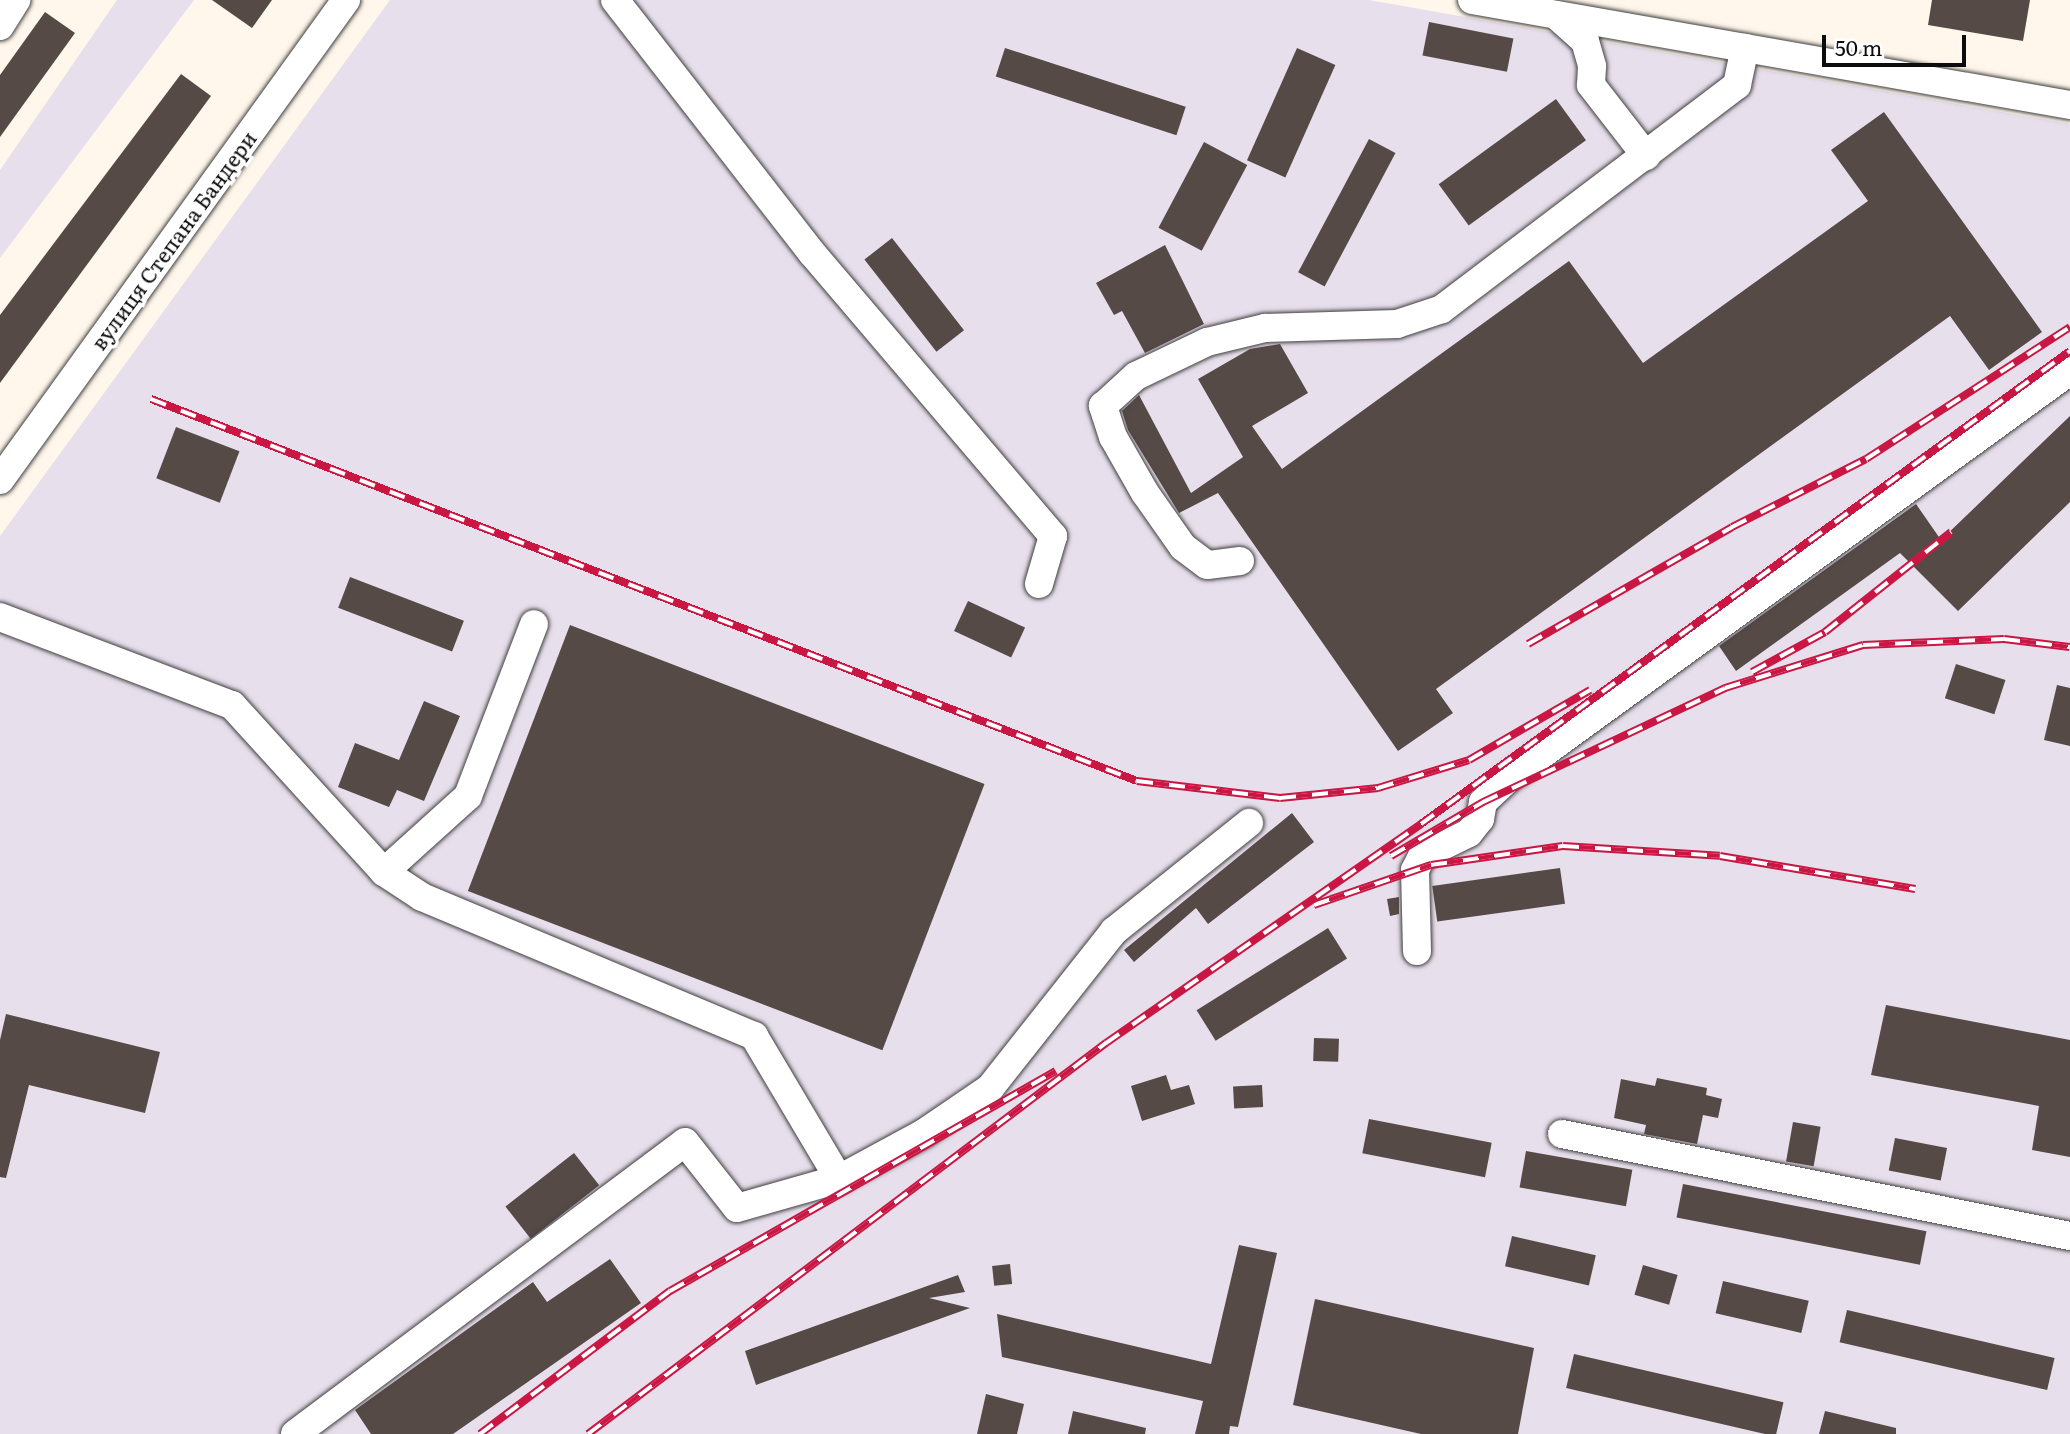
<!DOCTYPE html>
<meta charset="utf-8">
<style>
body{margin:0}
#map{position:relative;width:2070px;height:1434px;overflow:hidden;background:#fff7eb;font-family:Literata,serif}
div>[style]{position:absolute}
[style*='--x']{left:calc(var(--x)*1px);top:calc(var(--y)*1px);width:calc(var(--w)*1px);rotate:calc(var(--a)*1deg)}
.industrial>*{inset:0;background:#e8dfec}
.building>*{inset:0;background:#564a47;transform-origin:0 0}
.roads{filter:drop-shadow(0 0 2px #3f3f3f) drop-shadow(0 0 2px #3f3f3f)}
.minor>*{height:28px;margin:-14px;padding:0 14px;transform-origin:14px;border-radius:14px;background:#fff}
.rail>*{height:8px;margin-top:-4px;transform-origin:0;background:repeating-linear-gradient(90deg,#fff 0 16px,#ca1642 0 32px);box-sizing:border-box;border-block:2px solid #ca1642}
span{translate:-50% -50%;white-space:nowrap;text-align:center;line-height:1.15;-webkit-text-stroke:7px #fff;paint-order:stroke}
.street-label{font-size:21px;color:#0c0c0c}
.scale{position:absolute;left:1822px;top:35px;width:144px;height:32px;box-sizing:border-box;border:4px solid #0c0c0c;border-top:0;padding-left:9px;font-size:21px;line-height:24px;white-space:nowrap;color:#0c0c0c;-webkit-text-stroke:5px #fff;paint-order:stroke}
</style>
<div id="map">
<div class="industrial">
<i style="clip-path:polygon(117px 0,194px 0,0 258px,0 170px)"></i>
<i style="clip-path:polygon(390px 0,1369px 0,2070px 124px,2070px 1434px,0 1434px,0 536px)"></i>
</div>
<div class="building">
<i style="clip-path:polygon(212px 0,272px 0,252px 28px)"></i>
<i style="clip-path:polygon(1932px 0,2030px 0,2023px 41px,1928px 25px)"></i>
<i style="clip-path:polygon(45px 12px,75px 33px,0 137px,0 75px)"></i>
<i style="left:1429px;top:22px;width:86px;height:34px;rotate:11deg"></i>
<i style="left:1005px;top:48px;width:190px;height:30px;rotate:18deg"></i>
<i style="left:1297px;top:48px;width:42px;height:123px;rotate:24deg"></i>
<i style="clip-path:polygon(181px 74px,211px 96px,0 383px,0 315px)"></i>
<i style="left:1556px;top:99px;width:51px;height:145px;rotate:54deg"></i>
<i style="clip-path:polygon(1884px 112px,2042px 332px,1989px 370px,1950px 316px,1436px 689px,1453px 713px,1398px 751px,1218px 493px,1179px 513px,1128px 430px,1122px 411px,1139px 395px,1191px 493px,1243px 457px,1198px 379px,1250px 349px,1280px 344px,1308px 393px,1252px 426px,1282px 469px,1569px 261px,1643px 363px,1868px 201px,1831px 150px)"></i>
<i style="left:1369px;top:139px;width:30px;height:151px;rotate:28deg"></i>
<i style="left:1204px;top:142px;width:49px;height:97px;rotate:28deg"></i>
<i style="left:892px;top:238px;width:117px;height:35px;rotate:52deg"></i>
<i style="clip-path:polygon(1165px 245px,1204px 324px,1145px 353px,1122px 311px,1114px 315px,1096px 283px)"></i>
<i style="clip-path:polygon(2070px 416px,2070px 502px,1958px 611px,1900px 553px,1736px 671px,1719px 646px,1916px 504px,1941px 540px)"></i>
<i style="left:176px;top:427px;width:68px;height:55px;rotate:21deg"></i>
<i style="left:350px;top:577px;width:122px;height:33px;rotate:21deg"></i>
<i style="left:968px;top:601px;width:63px;height:33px;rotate:25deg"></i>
<i style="left:570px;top:625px;width:444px;height:285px;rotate:21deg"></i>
<i style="left:1956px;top:664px;width:52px;height:36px;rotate:18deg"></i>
<i style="clip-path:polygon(2057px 685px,2070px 688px,2070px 746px,2044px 740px)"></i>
<i style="clip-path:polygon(424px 701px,460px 716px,424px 801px,397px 790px,389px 807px,338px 787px,355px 743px,399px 760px)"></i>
<i style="clip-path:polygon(1292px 813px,1314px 842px,1208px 924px,1196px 908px,1134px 962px,1124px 950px)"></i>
<i style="left:1560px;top:868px;width:36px;height:129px;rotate:82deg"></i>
<i style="clip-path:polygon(1399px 897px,1399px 914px,1390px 916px,1387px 899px)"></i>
<i style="left:1328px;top:928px;width:36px;height:155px;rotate:58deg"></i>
<i style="clip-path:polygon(1886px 1005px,2070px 1040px,2070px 1157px,2032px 1150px,2039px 1106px,1871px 1075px)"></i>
<i style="clip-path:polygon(6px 1014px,160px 1052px,145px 1113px,29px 1085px,6px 1178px,0 1177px,0 1040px)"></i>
<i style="left:1314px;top:1038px;width:25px;height:23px;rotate:2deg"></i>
<i style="clip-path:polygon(1166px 1075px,1171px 1090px,1189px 1085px,1195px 1104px,1142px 1121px,1131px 1086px)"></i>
<i style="clip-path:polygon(1657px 1078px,1707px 1088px,1706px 1095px,1722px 1099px,1718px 1118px,1703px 1115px,1697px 1144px,1644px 1134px,1646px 1125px,1614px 1118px,1621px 1079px,1655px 1086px)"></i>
<i style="left:1262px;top:1085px;width:22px;height:29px;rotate:87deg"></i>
<i style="left:1369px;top:1119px;width:125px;height:35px;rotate:11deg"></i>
<i style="left:1793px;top:1122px;width:28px;height:40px;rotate:10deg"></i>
<i style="left:1895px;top:1138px;width:53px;height:33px;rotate:11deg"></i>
<i style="left:1526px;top:1151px;width:108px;height:37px;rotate:10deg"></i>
<i style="left:574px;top:1153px;width:41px;height:87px;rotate:52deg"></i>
<i style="left:1683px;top:1184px;width:248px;height:34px;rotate:11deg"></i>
<i style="left:1512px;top:1236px;width:86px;height:31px;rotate:13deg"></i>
<i style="clip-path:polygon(1239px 1245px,1277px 1253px,1238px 1427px,1230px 1426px,1229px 1434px,1195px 1434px,1203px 1401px,1002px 1357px,997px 1314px,1211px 1364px)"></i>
<i style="clip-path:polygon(610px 1259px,641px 1303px,453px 1434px,371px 1434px,355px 1410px,533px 1282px,547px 1302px)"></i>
<i style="left:1010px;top:1264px;width:20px;height:18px;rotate:84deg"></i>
<i style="left:1643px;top:1265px;width:36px;height:31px;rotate:16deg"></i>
<i style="clip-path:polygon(958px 1275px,965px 1292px,929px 1298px,970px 1308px,756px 1385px,745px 1351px)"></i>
<i style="left:1723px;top:1281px;width:88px;height:33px;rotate:13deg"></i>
<i style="clip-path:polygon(1315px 1299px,1534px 1348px,1518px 1434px,1421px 1434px,1293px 1405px)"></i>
<i style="left:1847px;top:1310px;width:213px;height:33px;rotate:13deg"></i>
<i style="left:1574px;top:1354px;width:215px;height:35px;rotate:13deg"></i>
<i style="clip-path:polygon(986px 1394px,1024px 1404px,1017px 1434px,977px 1434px)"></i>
<i style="clip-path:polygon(1073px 1411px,1146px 1428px,1145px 1434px,1068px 1434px)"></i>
<i style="clip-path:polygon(1825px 1411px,1896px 1428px,1896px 1434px,1819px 1434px)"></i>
</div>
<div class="roads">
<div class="minor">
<i style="--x:615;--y:0;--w:321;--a:52.1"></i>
<i style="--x:812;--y:253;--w:372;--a:49.6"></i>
<i style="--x:1053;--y:536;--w:50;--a:106.3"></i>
<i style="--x:1472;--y:0;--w:607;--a:9.96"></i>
<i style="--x:1556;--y:15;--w:39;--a:42"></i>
<i style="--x:1585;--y:41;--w:26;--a:74"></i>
<i style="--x:1592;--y:66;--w:19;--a:93"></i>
<i style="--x:1591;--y:85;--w:90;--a:52.2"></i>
<i style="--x:0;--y:26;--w:31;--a:-58"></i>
<i style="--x:0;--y:480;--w:592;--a:-54.21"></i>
<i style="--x:1240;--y:561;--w:33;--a:173"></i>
<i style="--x:1207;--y:565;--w:30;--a:-143"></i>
<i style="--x:1183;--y:547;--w:66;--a:-125.1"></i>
<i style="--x:1145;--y:493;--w:64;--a:-119.7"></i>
<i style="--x:1113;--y:437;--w:33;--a:-108"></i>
<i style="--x:1103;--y:406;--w:45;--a:-42.3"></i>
<i style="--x:1136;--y:376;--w:79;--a:-25.6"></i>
<i style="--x:1207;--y:342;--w:60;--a:-13.6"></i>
<i style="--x:1265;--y:328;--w:132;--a:-1.7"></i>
<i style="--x:1397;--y:324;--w:47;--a:-18.4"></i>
<i style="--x:1442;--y:309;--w:370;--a:-37.2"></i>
<i style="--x:1737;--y:85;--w:38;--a:-78"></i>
<i style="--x:0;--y:617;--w:248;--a:20.8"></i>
<i style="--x:232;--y:705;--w:226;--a:47.7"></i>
<i style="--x:384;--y:872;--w:45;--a:33.3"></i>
<i style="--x:422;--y:897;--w:360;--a:22.7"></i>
<i style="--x:754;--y:1036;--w:166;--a:59.3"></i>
<i style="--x:384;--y:872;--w:113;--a:-42.1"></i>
<i style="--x:468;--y:796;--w:184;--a:-69"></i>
<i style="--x:1417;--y:951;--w:81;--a:-91.4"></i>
<i style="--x:1415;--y:870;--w:16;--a:-63"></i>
<i style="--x:1422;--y:856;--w:52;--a:-26.1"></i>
<i style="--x:1469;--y:833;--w:18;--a:-52"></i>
<i style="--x:1480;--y:819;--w:17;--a:-80"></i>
<i style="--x:1483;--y:802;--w:34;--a:-43"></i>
<i style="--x:1508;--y:779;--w:694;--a:-35.98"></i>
<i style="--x:1562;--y:1134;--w:518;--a:11.35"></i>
<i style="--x:295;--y:1434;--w:487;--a:-36.8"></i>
<i style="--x:685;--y:1142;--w:84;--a:51.8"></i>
<i style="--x:737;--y:1208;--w:106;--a:-15.9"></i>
<i style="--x:839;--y:1179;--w:97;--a:-28.4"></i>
<i style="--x:924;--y:1133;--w:80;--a:-34.3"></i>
<i style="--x:990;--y:1088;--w:200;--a:-51.7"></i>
<i style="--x:1114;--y:931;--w:173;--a:-38.7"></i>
</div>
</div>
<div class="rail">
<i style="--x:151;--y:399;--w:1057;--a:21.18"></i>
<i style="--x:1137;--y:781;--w:144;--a:6.8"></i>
<i style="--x:1280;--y:798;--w:99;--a:-5.8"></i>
<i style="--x:1378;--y:788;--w:95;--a:-17.1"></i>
<i style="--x:1469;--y:760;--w:140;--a:-30"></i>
<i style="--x:1528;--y:644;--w:235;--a:-29.8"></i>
<i style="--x:1732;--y:527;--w:150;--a:-26.9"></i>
<i style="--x:1866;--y:459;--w:243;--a:-32.9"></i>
<i style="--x:1752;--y:672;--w:83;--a:-28.7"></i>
<i style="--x:1825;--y:632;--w:161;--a:-38.4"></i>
<i style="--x:1391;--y:856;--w:107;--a:-30.4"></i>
<i style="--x:1483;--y:802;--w:268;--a:-25.2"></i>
<i style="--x:1725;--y:688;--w:145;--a:-17.3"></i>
<i style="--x:1863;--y:645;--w:141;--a:-2.4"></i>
<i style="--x:2004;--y:639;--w:66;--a:6.9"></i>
<i style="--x:1314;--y:905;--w:124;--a:-18.9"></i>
<i style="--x:1431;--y:865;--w:133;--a:-8.2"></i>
<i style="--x:1563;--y:846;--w:157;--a:3.6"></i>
<i style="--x:1720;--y:856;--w:198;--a:9.6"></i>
<i style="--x:480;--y:1434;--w:238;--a:-37"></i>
<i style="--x:670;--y:1291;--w:444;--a:-29.7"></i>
<i style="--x:588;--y:1434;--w:649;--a:-37.05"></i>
<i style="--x:1106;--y:1043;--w:384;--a:-34.8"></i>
<i style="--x:1421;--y:824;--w:803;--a:-36.09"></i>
</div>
<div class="street-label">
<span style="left:173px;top:240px;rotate:-54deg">вулиця Степана Бандери</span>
</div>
<div class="scale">50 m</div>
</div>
